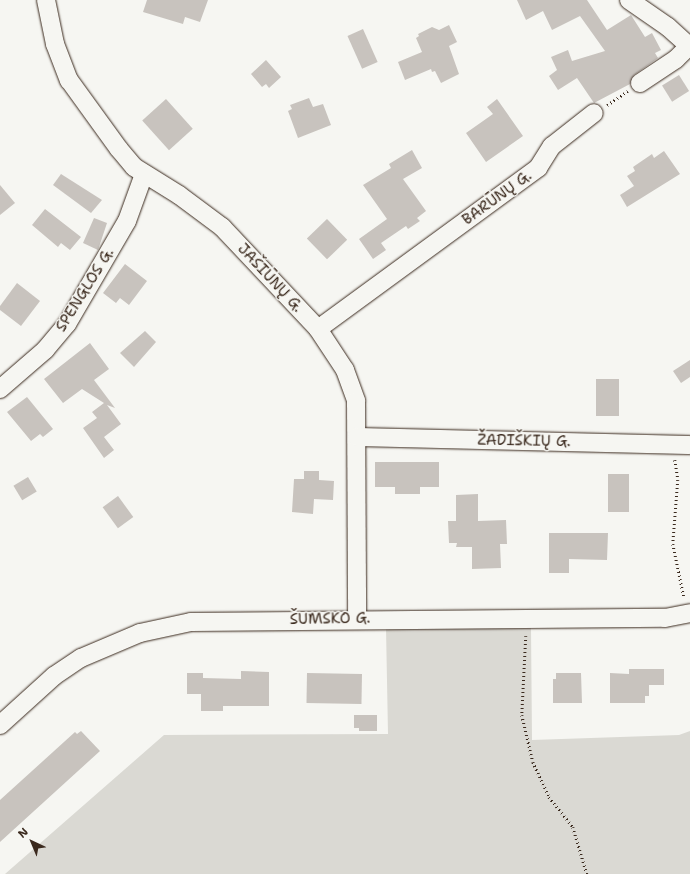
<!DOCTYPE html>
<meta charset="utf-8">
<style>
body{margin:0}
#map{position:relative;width:690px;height:874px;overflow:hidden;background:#f6f6f2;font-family:"Shantell Sans",sans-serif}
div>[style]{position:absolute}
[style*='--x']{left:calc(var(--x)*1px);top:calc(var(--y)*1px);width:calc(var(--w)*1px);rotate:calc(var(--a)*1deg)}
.green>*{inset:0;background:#dad9d3}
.building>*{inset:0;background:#c8c3be;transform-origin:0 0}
.path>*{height:2.5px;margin-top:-1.25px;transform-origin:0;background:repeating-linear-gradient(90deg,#3b2a1e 0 1px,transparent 0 4px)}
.roads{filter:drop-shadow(0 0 1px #3b2a1e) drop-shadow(0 0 1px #3b2a1e)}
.street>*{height:18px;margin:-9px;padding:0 9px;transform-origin:9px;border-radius:9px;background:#f6f6f2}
span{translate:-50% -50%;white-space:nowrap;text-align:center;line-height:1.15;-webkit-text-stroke:3px #f6f6f2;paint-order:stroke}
.street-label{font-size:15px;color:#3b2a1e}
.north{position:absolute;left:12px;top:822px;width:40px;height:40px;-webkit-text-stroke:3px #f6f6f2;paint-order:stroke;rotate:316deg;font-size:11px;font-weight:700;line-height:16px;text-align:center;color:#3b2a1e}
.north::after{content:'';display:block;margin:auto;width:14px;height:18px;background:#3b2a1e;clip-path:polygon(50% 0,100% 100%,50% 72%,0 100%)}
</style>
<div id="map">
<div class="green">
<i style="clip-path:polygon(531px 627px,532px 740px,679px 735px,690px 731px,690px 874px,5px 874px,164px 735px,388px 734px,386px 628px)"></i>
</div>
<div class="building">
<i style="clip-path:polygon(147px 0,208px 0,200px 22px,185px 17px,183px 24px,143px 12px)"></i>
<i style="clip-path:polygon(517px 0,587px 0,607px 30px,631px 15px,645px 37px,652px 33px,661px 50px,655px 53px,658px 58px,634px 75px,630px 84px,594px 103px,577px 78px,558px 90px,549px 76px,557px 70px,551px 57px,568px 50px,572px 61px,605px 51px,580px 16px,552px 30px,543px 11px,526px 20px)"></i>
<i style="clip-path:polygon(449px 25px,457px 42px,449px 46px,459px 74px,441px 83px,435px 71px,432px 72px,431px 69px,405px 80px,398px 62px,422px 52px,416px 38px,419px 36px,418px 34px,432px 27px,439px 30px)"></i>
<i style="left:363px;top:29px;width:36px;height:17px;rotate:66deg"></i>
<i style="clip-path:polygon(266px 60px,281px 77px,269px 88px,266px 84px,262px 87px,251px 74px)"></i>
<i style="left:679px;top:75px;width:19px;height:20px;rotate:58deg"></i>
<i style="clip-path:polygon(309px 98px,313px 107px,323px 104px,331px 125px,298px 138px,288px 111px,292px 109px,290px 105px)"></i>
<i style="left:166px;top:99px;width:40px;height:32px;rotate:48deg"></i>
<i style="clip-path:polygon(497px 99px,523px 136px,486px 162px,466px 133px,493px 114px,487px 107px)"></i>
<i style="clip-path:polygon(412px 150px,422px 168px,403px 179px,426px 211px,417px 218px,420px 221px,408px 229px,406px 226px,381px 243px,386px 250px,373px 259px,359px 239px,387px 219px,363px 185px,391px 168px,389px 164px)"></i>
<i style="clip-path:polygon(664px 151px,680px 174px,627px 207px,620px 195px,634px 186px,627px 176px,635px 171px,633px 167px,652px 154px,654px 158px)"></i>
<i style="clip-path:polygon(61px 174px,102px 200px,91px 213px,53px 185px)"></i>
<i style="clip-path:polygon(0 185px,15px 203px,0 215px)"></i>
<i style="clip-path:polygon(45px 209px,81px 237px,70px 250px,61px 243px,58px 247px,32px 225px)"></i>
<i style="clip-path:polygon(94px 218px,107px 223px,98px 250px,83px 243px)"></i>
<i style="left:327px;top:219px;width:29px;height:28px;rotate:46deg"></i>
<i style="clip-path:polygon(125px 264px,147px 281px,129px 305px,120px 298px,116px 303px,103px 293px)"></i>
<i style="clip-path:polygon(17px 283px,40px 301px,21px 326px,0 310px,0 306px)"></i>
<i style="clip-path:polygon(145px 331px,156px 342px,134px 367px,120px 353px)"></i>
<i style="clip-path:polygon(90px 343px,109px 369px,94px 380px,115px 408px,107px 405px,121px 424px,104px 437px,114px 450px,104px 458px,83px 428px,97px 418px,92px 412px,104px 403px,82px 389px,63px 403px,44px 379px)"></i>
<i style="clip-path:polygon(690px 360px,690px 377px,681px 383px,673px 371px)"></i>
<i style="left:596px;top:379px;width:23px;height:37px"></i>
<i style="clip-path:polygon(27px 397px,53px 429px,43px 437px,40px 434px,31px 441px,7px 412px)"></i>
<i style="clip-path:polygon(375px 462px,439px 462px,439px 487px,420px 487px,420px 494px,395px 494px,395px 487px,375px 487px)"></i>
<i style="clip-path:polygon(304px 471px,319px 471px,319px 480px,334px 481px,333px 500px,314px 499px,313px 514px,292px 512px,294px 479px,304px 479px)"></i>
<i style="left:608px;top:474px;width:21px;height:38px"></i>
<i style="left:28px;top:477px;width:17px;height:17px;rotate:59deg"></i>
<i style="clip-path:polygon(478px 494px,478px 521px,506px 520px,507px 544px,500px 544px,501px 568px,472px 569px,472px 547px,456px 547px,457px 543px,449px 543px,448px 521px,456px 521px,456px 495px)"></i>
<i style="left:118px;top:496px;width:26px;height:19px;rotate:54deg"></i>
<i style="clip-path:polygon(549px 533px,608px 533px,607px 560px,569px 559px,569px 573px,549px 573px)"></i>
<i style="clip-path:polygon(629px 669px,664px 669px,664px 685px,649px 685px,649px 696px,645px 696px,645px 703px,610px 703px,610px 673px,629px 674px)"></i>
<i style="clip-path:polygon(241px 671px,269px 672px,269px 706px,223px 706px,223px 711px,201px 711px,201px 694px,187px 694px,187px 673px,203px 673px,203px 678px,241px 679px)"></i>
<i style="left:307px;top:673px;width:55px;height:30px;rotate:1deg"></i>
<i style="clip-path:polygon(556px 673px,581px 673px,582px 703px,553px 703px,553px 679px,556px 679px)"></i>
<i style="clip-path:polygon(354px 715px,377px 715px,377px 731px,359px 731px,359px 728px,354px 728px)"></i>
<i style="clip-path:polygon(81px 731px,100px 751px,0 842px,0 800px,75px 732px,77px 734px)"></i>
</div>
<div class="path">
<i style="--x:607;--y:105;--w:25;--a:-34"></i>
<i style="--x:675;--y:460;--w:20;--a:81"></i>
<i style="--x:678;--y:480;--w:64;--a:94.5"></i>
<i style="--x:673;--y:544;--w:54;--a:78.3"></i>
<i style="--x:526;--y:636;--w:79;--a:92.9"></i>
<i style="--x:522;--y:715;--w:48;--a:76.8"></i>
<i style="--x:533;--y:762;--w:38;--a:65"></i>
<i style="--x:549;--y:797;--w:38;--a:51"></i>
<i style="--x:573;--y:827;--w:49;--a:73.4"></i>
</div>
<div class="roads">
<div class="street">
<i style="--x:46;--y:0;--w:45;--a:78.4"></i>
<i style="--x:55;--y:44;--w:39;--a:69"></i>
<i style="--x:69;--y:80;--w:85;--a:54.1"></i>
<i style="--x:119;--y:149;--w:23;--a:50"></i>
<i style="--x:134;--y:167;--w:53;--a:31.9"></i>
<i style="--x:179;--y:195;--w:54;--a:36.7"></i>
<i style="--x:222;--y:227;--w:140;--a:46.7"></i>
<i style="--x:318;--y:329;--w:49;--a:56.6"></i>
<i style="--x:345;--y:370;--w:33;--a:70"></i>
<i style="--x:356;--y:401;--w:218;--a:89.7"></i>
<i style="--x:629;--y:0;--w:47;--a:34.7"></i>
<i style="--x:668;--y:27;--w:30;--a:42"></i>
<i style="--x:640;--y:83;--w:43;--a:-33.7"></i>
<i style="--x:676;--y:59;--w:18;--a:-45"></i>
<i style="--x:318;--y:329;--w:273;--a:-36.2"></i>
<i style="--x:538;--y:168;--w:26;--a:-58"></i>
<i style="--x:552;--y:146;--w:53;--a:-38.2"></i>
<i style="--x:0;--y:389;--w:60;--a:-40.9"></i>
<i style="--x:45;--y:350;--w:34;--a:-50"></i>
<i style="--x:67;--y:324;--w:119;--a:-59.8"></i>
<i style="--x:127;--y:221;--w:50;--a:-70.1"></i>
<i style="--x:357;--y:437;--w:333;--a:1.4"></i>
<i style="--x:0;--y:725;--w:73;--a:-42.2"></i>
<i style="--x:54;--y:676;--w:32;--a:-34"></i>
<i style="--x:81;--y:658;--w:64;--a:-23"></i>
<i style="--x:140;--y:633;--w:52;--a:-12.2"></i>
<i style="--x:191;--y:622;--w:474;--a:-0.5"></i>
<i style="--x:665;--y:618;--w:25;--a:-11"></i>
</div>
</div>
<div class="street-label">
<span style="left:497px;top:198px;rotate:-36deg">BARŪNŲ G.</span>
<span style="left:270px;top:278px;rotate:47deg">JAŠIŪNŲ G.</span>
<span style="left:85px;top:290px;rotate:-58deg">SPENGLOS G.</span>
<span style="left:524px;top:441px;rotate:1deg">ŽADIŠKIŲ G.</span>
<span style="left:330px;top:619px;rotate:-1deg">ŠUMSKO G.</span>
</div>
<div class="north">N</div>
</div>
